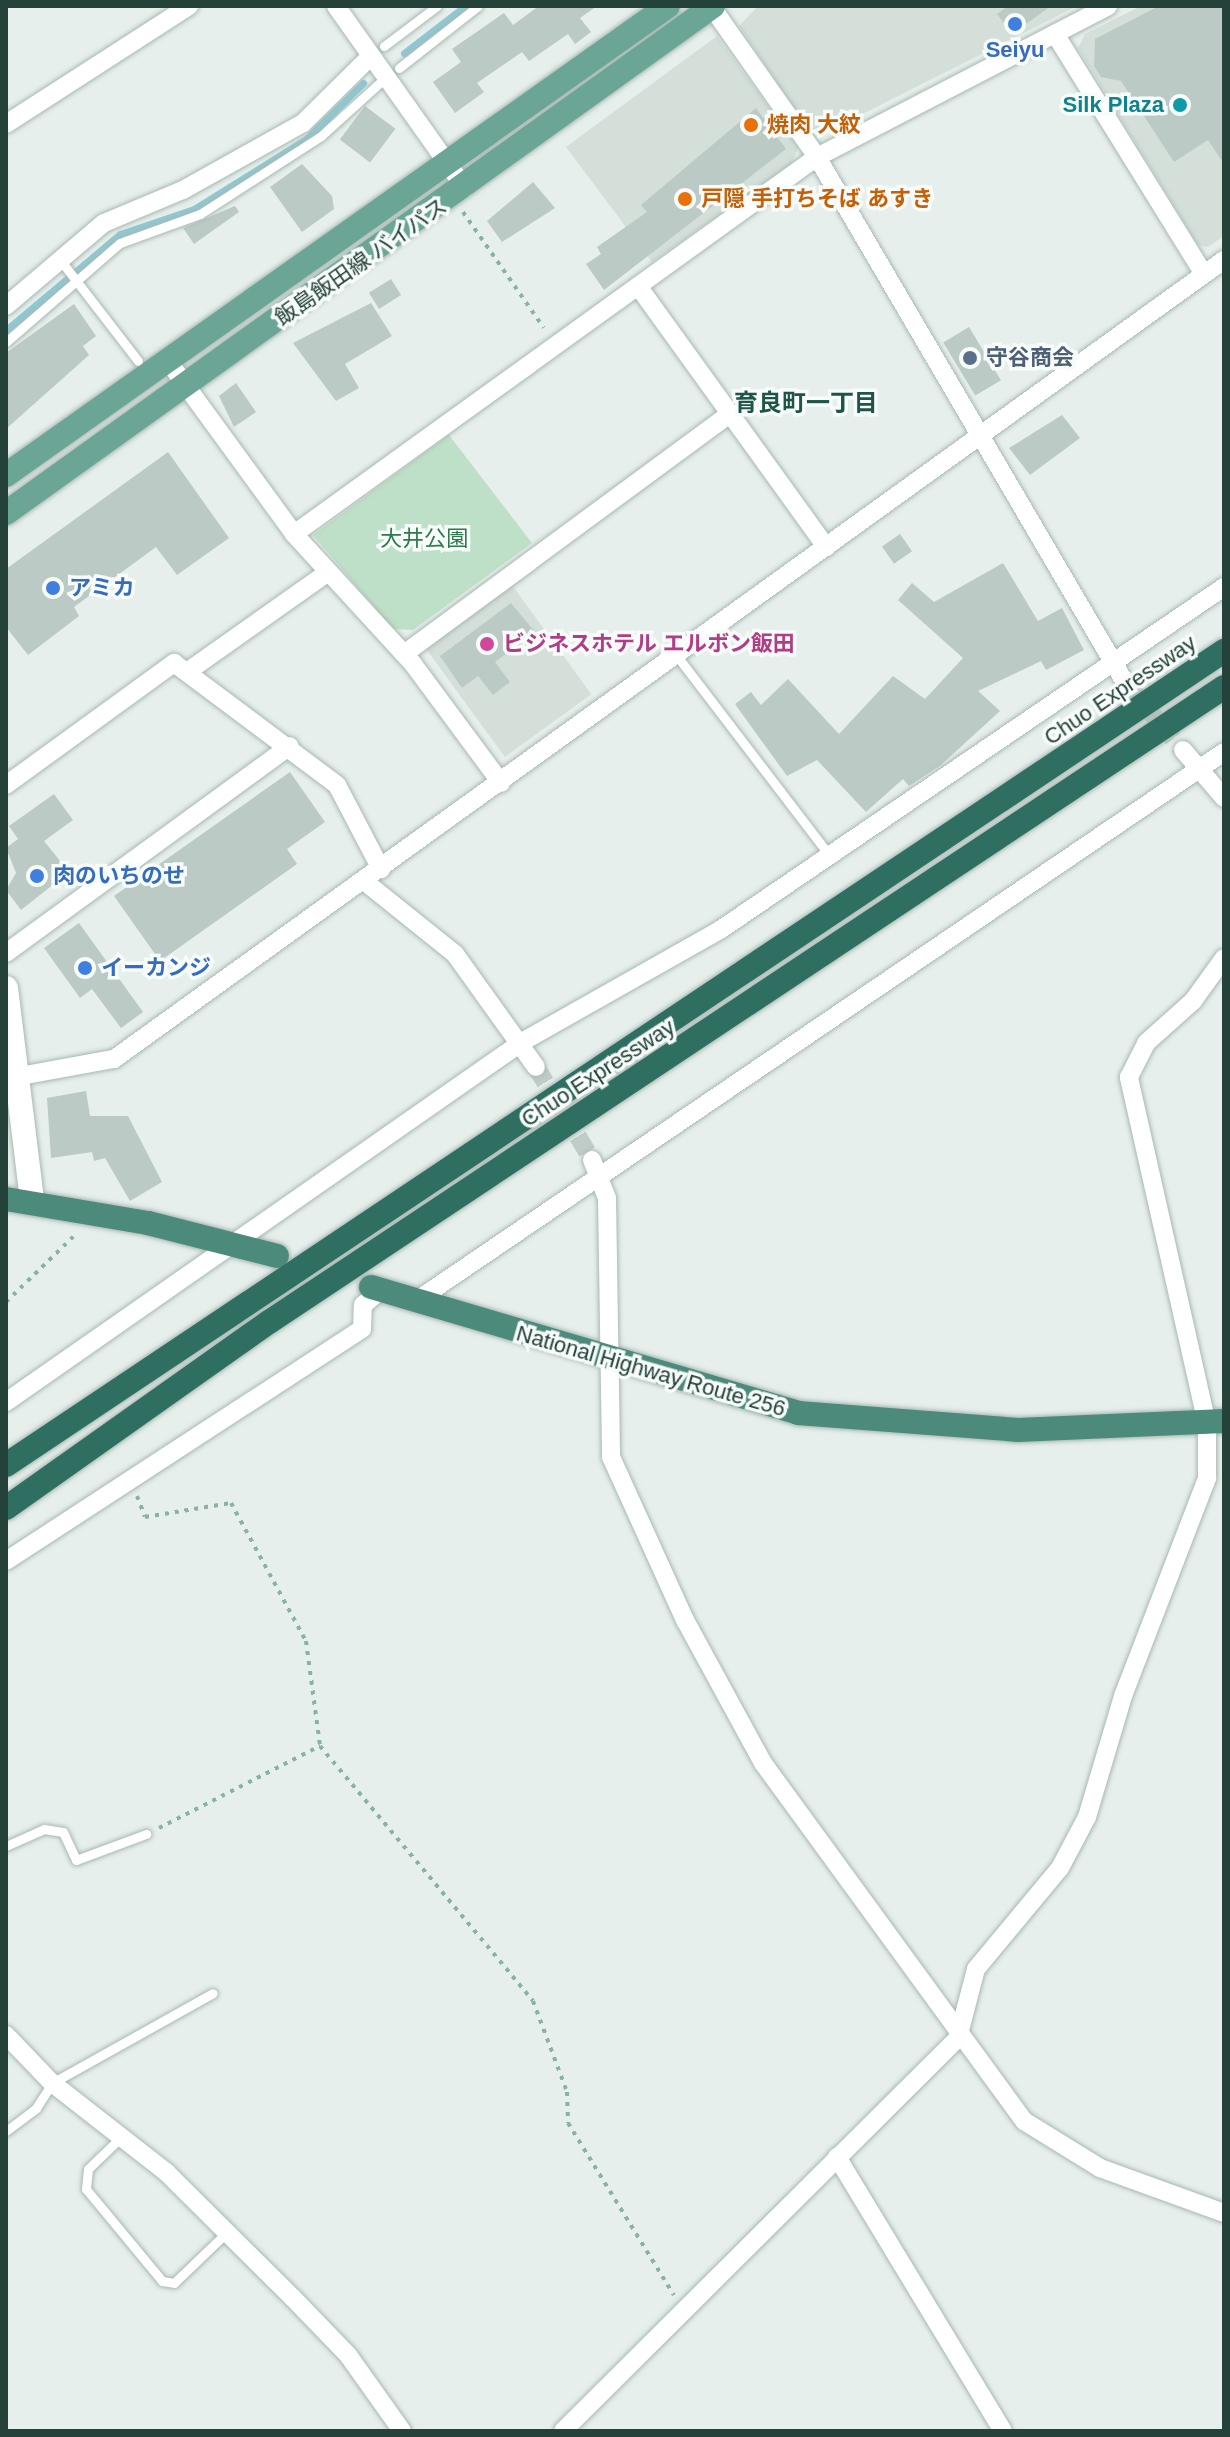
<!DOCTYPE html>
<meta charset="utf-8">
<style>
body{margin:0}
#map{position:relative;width:1230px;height:2437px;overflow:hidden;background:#e6efeb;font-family:Arial,"Noto Sans JP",sans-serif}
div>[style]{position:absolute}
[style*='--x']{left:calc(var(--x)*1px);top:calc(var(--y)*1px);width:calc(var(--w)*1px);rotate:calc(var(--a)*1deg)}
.built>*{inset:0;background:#d4dfda;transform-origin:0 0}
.green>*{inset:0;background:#bfe0c8}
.stream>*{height:7px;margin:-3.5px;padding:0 3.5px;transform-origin:3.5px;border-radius:3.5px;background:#8ec9d4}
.building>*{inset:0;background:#bbcac4;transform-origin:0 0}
.minor-tunnel>*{height:18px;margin-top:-9px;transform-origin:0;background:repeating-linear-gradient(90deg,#bfccc8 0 18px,transparent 0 27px)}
.path>*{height:4px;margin-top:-2px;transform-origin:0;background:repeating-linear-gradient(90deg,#86b3a5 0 4px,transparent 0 10px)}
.roads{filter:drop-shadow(0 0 2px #a8b8b2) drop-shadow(0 0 2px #a8b8b2)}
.service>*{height:9px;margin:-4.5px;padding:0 4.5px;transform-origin:4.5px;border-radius:4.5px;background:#fff}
.minor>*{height:18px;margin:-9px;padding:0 9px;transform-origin:9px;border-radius:9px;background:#fff}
.tertiary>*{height:24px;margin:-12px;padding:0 12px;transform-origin:12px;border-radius:12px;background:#fff}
.primary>*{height:24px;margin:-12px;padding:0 12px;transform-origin:12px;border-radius:12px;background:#6aa596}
.trunk>*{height:24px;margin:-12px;padding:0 12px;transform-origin:12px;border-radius:12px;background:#4c8a7c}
.motorway>*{height:24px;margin:-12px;padding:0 12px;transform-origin:12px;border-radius:12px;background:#2f6f62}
.dots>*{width:22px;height:22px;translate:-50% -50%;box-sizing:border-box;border:4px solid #f7fbf9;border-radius:50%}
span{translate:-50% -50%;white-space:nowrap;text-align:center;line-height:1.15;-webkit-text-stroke:7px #f7fbf9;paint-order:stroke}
.shop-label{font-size:22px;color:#366cbe;font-weight:700}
.left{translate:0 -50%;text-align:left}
.culture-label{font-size:22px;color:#0d838f;font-weight:700}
.right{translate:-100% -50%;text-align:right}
.food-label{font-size:22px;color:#c56008;font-weight:700}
.street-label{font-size:22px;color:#24423a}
.service-label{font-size:22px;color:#4e5e75;font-weight:700}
.park-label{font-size:22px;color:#2d7a4b}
.hotel-label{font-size:22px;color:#b23c85;font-weight:700}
.neighbourhood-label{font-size:24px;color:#1f5548;font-weight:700}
.frame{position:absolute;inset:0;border:8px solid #24423a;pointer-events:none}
</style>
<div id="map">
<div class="built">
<i style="clip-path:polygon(758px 6px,1077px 6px,821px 135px,808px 128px,739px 26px)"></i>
<i style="clip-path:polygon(1141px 6px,1224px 6px,1224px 236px,1208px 247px,1198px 245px,1078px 48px,1085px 34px)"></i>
<i style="clip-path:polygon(717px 36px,798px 148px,792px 163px,652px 262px,566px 147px)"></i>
<i style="left:512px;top:585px;width:135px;height:107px;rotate:54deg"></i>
</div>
<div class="green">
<i style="clip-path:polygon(449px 435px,532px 543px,413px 630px,393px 629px,313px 535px)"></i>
</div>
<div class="stream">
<i style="--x:404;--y:53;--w:77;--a:-37.6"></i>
<i style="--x:6;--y:330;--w:149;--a:-40.1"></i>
<i style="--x:120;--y:234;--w:78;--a:-18.7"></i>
<i style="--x:194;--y:209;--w:132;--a:-32"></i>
<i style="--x:306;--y:139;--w:80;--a:-44.5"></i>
</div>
<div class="building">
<i style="clip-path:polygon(539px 6px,597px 6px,580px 18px,591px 32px,575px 44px,568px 34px,529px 61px,522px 52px,477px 83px,484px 92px,455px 113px,433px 82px,461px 62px,452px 49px,504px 13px,513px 25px)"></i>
<i style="clip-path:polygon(1008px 6px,1051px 6px,1012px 34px,997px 14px)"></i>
<i style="clip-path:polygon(1159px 6px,1224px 6px,1224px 164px,1208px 140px,1174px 162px,1121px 81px,1101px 77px,1094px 66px,1095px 39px)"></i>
<i style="left:365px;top:106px;width:38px;height:42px;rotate:37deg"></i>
<i style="clip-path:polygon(756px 108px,786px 149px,604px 290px,586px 264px,601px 254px,597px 247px,647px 212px,641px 205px)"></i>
<i style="clip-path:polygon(302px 164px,332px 196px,334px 209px,302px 232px,270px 187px)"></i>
<i style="clip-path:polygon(533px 182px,555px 208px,502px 242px,487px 221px)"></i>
<i style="clip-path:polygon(235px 206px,239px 212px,194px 244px,183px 228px)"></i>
<i style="left:391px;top:279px;width:19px;height:26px;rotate:58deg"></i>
<i style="clip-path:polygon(371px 303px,392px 336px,345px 364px,359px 388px,336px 401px,293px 343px)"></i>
<i style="clip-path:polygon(74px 304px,96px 336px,83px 346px,89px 355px,6px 429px,6px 353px)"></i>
<i style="left:969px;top:327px;width:62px;height:30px;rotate:59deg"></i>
<i style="clip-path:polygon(236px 383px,256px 412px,234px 427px,219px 396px)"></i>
<i style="clip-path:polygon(1062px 415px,1080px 438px,1030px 475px,1009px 448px)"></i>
<i style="clip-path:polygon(168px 452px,229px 538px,177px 575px,156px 547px,74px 607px,79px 616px,28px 655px,6px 627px,6px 569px)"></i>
<i style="left:900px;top:534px;width:21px;height:22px;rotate:55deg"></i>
<i style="clip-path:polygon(1003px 563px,1038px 621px,1062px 608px,1084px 650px,1046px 670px,1041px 661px,978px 691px,1000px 711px,941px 765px,909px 786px,903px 779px,866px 812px,817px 760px,787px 776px,735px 704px,751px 692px,761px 705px,788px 679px,839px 734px,893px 676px,925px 699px,963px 658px,898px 600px,912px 583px,934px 602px)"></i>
<i style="clip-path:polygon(511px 603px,535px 632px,495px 662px,510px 682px,493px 695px,478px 676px,462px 688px,440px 656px)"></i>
<i style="clip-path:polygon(290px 772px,325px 822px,287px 849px,297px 864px,160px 961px,114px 896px)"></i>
<i style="clip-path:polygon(54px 794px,73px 820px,44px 841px,69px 872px,21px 910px,6px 890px,16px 873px,6px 848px,18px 839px,9px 826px)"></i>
<i style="clip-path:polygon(79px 923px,143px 1012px,121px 1028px,92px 989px,80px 998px,44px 948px)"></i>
<i style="clip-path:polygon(86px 1091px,90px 1116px,128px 1116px,162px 1182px,130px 1201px,105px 1158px,94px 1161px,92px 1152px,51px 1158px,47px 1098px)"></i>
</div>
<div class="minor-tunnel">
<i style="--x:1126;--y:684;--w:87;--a:49.2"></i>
<i style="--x:536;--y:1067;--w:109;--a:58.9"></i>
</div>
<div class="path">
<i style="--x:463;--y:212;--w:141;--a:55.1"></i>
<i style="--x:6;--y:1302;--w:96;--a:-44.2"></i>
<i style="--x:137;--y:1496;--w:22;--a:69"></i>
<i style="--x:145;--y:1517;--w:87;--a:-9.2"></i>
<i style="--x:231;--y:1503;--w:157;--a:61.5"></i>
<i style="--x:306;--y:1641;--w:106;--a:82.4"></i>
<i style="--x:320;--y:1746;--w:332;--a:50.1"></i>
<i style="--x:533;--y:2001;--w:97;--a:69.5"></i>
<i style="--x:567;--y:2092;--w:31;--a:88"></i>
<i style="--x:568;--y:2123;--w:202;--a:58.4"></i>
<i style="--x:159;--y:1828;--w:181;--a:-27"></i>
</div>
<div class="roads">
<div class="service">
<i style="--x:384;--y:46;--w:66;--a:-37"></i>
<i style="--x:399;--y:68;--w:100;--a:-38.1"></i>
<i style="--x:61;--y:261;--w:126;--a:52.4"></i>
<i style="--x:6;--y:342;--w:151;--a:-41"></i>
<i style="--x:120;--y:243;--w:85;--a:-19.9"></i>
<i style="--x:200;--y:214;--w:144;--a:-32.8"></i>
<i style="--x:321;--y:136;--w:88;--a:-42.2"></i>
<i style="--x:677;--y:656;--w:252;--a:52.6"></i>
<i style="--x:6;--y:1846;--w:42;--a:-24.1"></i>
<i style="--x:44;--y:1829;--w:19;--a:9"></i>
<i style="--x:63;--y:1832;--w:31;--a:65"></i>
<i style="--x:76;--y:1860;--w:75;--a:-20.4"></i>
<i style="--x:6;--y:2131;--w:38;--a:-37"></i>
<i style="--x:36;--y:2108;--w:30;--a:-57"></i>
<i style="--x:52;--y:2083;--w:184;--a:-29.2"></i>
<i style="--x:121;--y:2137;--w:46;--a:135.9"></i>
<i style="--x:88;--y:2169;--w:20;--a:96"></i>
<i style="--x:86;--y:2189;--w:119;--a:50.4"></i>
<i style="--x:162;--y:2281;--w:12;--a:9"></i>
<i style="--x:174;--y:2283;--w:74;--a:-43.9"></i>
</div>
<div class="minor">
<i style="--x:336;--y:6;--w:223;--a:54.7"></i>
<i style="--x:711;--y:6;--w:184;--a:54.9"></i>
<i style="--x:817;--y:157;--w:611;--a:59.62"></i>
<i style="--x:1055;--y:34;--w:282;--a:58.2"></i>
<i style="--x:6;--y:124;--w:218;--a:-32.8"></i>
<i style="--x:638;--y:286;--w:322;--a:54.2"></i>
<i style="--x:6;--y:306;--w:128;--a:-40.3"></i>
<i style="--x:104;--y:223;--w:86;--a:-22.7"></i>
<i style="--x:183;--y:190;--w:137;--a:-29.2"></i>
<i style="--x:303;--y:123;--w:95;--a:-44.6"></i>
<i style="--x:168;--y:361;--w:214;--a:53.9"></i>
<i style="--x:294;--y:534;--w:176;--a:47.5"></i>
<i style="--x:413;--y:664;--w:148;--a:53.5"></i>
<i style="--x:294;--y:534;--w:645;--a:-35.79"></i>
<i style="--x:817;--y:157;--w:328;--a:-27.4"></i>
<i style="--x:404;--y:654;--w:405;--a:-36.4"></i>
<i style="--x:187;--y:672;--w:173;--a:-35.3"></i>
<i style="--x:1183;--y:750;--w:63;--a:49.5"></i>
<i style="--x:6;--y:785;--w:208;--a:-36"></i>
<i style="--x:174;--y:663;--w:204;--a:36.8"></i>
<i style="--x:337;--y:785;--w:95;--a:62.4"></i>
<i style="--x:364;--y:881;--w:117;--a:38.7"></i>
<i style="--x:455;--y:954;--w:139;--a:54.4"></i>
<i style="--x:6;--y:953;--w:351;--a:-36.1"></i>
<i style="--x:20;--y:1076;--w:96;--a:-10.3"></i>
<i style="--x:114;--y:1059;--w:1368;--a:-35.75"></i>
<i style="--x:592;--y:1160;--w:41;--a:68.5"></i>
<i style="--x:607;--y:1198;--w:259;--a:89.1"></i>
<i style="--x:611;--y:1457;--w:179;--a:65.6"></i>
<i style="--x:685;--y:1620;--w:163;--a:61.4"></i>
<i style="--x:763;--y:1763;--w:443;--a:53.9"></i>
<i style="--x:1024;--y:2121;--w:89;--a:31.7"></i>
<i style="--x:1100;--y:2168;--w:132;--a:19.9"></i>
<i style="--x:416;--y:1301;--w:977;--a:-34.19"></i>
<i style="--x:6;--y:1402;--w:629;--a:-34.9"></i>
<i style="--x:522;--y:1042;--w:227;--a:-29.5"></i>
<i style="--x:720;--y:930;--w:610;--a:-34.24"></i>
<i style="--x:6;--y:1561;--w:425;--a:-33.1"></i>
<i style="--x:362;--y:1329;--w:24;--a:-88"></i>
<i style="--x:363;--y:1305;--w:25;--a:-40"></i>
<i style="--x:6;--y:2035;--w:66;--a:46.2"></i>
<i style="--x:52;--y:2083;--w:146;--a:38"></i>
<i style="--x:167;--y:2173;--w:176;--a:44.8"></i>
<i style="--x:292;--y:2297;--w:81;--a:46"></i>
<i style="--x:348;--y:2355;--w:93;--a:54.6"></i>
<i style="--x:837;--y:2157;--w:320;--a:58.8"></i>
<i style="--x:563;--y:2431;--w:557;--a:-44.85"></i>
<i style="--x:958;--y:2038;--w:71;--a:-75.4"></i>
<i style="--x:976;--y:1969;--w:131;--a:-50.3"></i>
<i style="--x:1060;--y:1868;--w:58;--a:-62.1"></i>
<i style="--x:1087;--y:1817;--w:126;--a:-73.4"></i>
<i style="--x:1123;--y:1696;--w:234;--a:-68.9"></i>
<i style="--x:1207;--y:1478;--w:54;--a:-90"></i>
<i style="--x:1207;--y:1424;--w:356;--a:-102.7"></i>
<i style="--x:1129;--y:1077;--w:38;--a:-63"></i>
<i style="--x:1146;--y:1043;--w:63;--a:-41.8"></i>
<i style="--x:1193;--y:1001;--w:53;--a:-54.2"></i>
</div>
<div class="tertiary">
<i style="--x:6;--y:988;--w:215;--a:83"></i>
</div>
<div class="primary">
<i style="--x:6;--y:475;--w:811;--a:-35.32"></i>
<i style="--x:6;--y:513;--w:870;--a:-35.64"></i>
</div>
<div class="trunk">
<i style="--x:6;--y:1199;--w:144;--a:9.6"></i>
<i style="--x:148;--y:1223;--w:133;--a:14.3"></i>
<i style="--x:371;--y:1287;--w:445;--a:16.4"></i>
<i style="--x:798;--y:1413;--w:221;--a:4.4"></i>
<i style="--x:1018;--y:1430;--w:206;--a:-2.5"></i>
</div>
<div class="motorway">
<i style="--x:6;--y:1465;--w:1465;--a:-33.76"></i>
<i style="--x:6;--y:1508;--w:322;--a:-35.3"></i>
<i style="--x:269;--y:1322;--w:1147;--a:-33.62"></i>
</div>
</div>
<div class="dots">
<i style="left:1015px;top:24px;background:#3f7fe0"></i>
<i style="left:1180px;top:105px;background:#0f9aa8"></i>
<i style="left:751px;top:125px;background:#e8710a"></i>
<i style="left:685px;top:199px;background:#e8710a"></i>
<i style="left:970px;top:358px;background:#5c6f8a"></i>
<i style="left:53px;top:588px;background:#3f7fe0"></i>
<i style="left:487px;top:644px;background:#d1479c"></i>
<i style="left:37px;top:876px;background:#3f7fe0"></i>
<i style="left:85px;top:968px;background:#3f7fe0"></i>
</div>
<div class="shop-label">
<span style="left:1015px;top:50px">Seiyu</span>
<span class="left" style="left:69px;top:588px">アミカ</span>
<span class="left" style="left:53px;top:876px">肉のいちのせ</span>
<span class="left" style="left:101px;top:968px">イーカンジ</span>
</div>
<div class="culture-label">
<span class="right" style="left:1164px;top:105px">Silk Plaza</span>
</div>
<div class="food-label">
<span class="left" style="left:767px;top:125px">焼肉 大紋</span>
<span class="left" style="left:701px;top:199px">戸隠 手打ちそば あすき</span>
</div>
<div class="street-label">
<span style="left:361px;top:262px;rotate:-35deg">飯島飯田線 バイパス</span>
<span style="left:1120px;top:690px;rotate:-34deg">Chuo Expressway</span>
<span style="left:598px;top:1073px;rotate:-33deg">Chuo Expressway</span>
<span style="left:651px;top:1371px;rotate:16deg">National Highway Route 256</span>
</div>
<div class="service-label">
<span class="left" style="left:986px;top:358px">守谷商会</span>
</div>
<div class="park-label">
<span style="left:424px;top:539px">大井公園</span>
</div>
<div class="hotel-label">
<span class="left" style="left:503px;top:644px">ビジネスホテル エルボン飯田</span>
</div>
<div class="neighbourhood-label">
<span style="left:806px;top:403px">育良町一丁目</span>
</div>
<div class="frame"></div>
</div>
